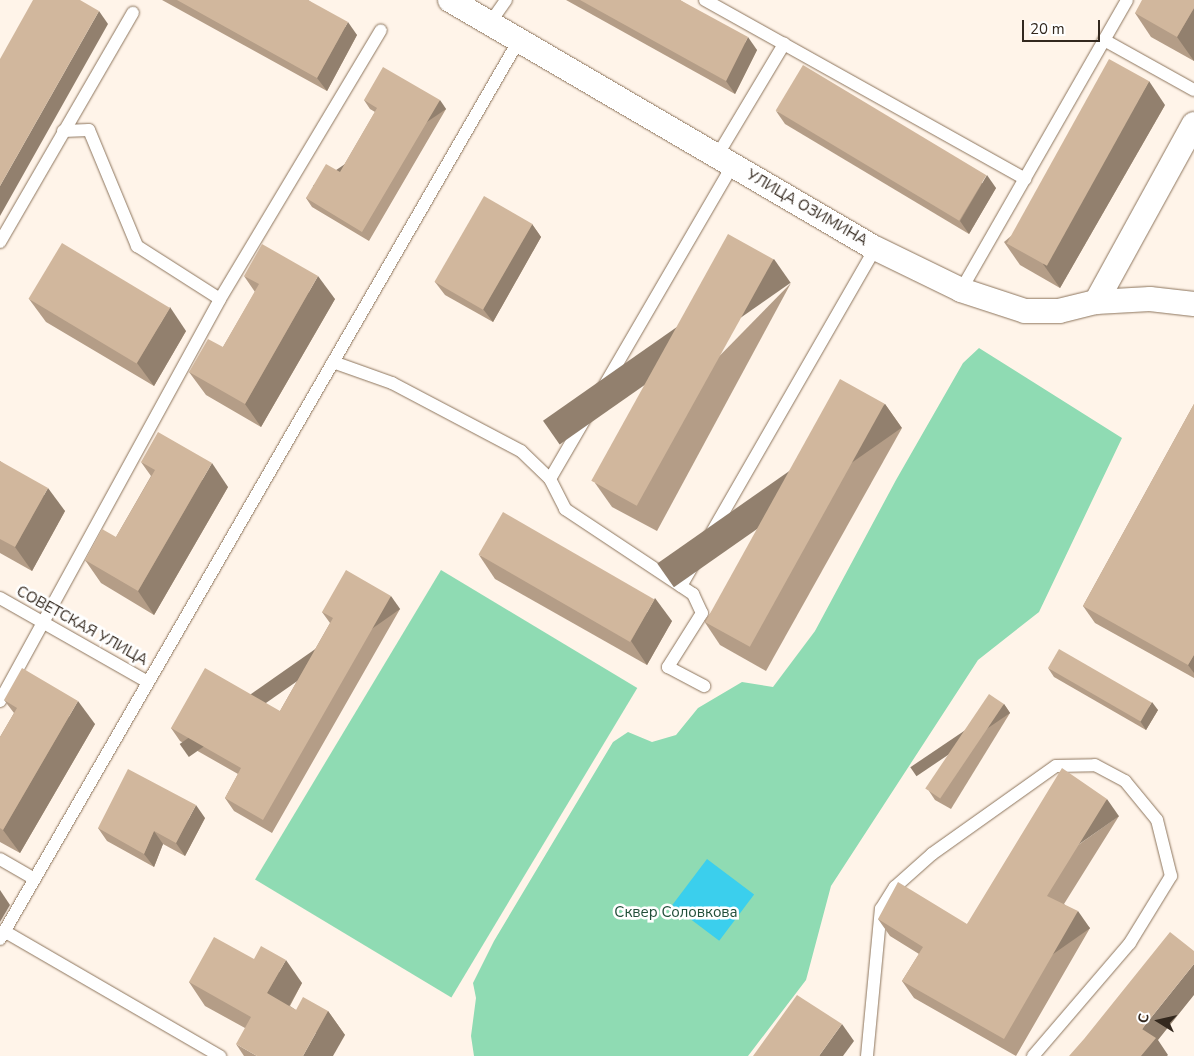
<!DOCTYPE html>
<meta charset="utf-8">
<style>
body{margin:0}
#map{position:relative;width:1194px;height:1056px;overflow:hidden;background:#fff4e9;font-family:"Nunito Sans",sans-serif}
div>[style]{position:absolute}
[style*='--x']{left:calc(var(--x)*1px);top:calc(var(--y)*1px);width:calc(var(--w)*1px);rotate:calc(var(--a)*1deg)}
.green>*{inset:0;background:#8fdbb3;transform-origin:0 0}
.water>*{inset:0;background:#3bcfed;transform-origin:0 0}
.roads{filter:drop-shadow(0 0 1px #8d755d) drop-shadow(0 0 1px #8d755d)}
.service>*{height:12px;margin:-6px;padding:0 6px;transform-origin:6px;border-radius:6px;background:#fff}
.minor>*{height:24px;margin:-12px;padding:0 12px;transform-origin:12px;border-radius:12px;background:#fff}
.wall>*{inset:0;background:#b49d87}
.shaded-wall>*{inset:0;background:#92806e;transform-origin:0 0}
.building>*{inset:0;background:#d1b79d;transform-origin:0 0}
span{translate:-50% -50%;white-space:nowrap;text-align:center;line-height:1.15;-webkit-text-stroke:5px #fff;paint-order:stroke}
.street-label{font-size:15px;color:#33281e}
.park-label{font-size:15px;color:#214e39}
.north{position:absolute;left:1134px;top:996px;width:50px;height:50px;-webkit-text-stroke:4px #fff;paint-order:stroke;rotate:280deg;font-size:14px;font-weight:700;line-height:20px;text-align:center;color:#33281e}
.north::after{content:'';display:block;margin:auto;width:18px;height:22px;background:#33281e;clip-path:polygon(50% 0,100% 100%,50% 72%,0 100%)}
.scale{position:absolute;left:1022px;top:20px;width:78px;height:22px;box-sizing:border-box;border:2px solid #33281e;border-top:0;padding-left:6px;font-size:15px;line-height:18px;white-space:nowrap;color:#33281e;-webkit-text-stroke:4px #fff;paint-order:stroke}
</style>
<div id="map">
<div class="green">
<i style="clip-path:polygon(979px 348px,1122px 438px,1039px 612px,978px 660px,831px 886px,806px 980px,748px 1056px,474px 1056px,471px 1036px,476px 998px,473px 983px,494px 941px,613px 742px,628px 732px,652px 742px,676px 735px,698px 708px,742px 682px,773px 687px,815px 631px,896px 480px,963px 363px)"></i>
<i style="left:441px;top:570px;width:229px;height:361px;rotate:31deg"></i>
</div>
<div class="water">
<i style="left:707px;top:859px;width:59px;height:58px;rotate:37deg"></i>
</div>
<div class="roads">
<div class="service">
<i style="--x:705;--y:0;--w:367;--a:29.2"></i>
<i style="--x:490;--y:23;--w:28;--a:-55"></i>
<i style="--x:1104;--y:40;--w:103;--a:29.1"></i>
<i style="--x:63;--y:131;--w:26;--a:-2"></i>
<i style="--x:89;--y:130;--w:126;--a:67.5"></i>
<i style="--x:137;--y:246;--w:98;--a:32.6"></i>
<i style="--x:220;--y:299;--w:313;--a:-59.1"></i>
<i style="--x:717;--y:156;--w:131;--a:-59.1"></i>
<i style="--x:0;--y:242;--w:265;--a:-59.9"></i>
<i style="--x:961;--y:290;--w:334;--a:-60.2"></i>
<i style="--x:333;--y:362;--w:63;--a:19.6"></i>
<i style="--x:392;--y:383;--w:146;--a:27.8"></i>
<i style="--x:521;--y:451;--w:40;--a:44"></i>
<i style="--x:550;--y:479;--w:34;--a:63"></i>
<i style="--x:565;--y:509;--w:154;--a:33.6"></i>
<i style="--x:693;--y:594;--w:21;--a:65"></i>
<i style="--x:702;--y:613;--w:64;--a:122.2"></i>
<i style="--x:668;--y:667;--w:41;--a:27.8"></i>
<i style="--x:550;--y:479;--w:363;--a:-59.8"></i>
<i style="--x:681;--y:586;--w:390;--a:-60.1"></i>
<i style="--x:0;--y:598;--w:170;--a:29.6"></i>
<i style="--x:0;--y:701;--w:458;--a:-61.3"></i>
<i style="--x:0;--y:859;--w:39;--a:30"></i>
<i style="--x:4;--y:931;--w:250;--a:30.1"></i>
<i style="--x:0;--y:939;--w:1038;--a:-60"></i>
<i style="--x:867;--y:1056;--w:148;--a:-84.6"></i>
<i style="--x:881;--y:909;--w:26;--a:-58"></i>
<i style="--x:895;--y:887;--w:50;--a:-41.7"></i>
<i style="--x:932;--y:854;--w:152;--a:-35.4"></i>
<i style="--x:1056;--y:766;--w:39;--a:-1"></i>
<i style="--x:1095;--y:765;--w:34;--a:28"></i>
<i style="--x:1125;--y:781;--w:50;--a:50.6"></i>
<i style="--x:1157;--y:820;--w:58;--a:76"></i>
<i style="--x:1171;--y:876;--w:79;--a:121.5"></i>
<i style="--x:1130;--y:943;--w:149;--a:130.6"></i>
</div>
<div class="minor">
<i style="--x:450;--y:0;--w:492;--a:30.3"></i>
<i style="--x:875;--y:248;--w:96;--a:26"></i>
<i style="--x:961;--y:290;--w:67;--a:18.2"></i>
<i style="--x:1025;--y:311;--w:34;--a:0"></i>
<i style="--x:1059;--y:311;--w:38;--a:-14"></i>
<i style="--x:1096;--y:302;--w:54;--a:-3.2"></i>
<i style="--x:1150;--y:299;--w:44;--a:6.5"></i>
<i style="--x:1096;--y:302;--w:203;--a:-61.2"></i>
</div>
</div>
<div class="wall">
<i style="clip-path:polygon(162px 0,308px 0,357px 35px,327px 91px)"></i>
<i style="clip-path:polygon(566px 0,680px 0,757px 50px,735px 94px)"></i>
<i style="clip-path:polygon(1194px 0,1194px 61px,1151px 37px,1135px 13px)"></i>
<i style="clip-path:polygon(364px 100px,446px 109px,369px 241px,312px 207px,306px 198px,340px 172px,375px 112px,370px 109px)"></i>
<i style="clip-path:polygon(1165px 105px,1060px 288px,1020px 265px,1004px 242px)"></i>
<i style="clip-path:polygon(776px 111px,996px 188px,969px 234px,785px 124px)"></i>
<i style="clip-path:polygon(532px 224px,541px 237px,493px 322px,445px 295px,435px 282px)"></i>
<i style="clip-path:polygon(244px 276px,335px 299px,261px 427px,206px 395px,189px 372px,223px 347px,255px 292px)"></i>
<i style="clip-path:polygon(791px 283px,657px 531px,612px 507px,595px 483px)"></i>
<i style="clip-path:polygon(29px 299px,186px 331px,154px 386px,46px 322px)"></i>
<i style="clip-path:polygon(885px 404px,902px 428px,766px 671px,720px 645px,704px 621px)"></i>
<i style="clip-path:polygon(1194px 404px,1194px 678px,1095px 623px,1083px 606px)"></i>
<i style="clip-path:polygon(0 461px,65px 511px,32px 571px,0 553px)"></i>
<i style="clip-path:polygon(141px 462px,228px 487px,154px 615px,101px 583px,85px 560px,116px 537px,151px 476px)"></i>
<i style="clip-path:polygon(479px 555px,672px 621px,647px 665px,495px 579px)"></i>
<i style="clip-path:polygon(400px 609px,272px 833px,234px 811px,225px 798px,238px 774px,180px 741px,171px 728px,280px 711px,330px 623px,322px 612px)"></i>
<i style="clip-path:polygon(1048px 668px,1158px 710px,1146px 730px,1054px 677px)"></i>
<i style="clip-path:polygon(4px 700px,95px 724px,20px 853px,0 842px,0 737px,14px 713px)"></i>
<i style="clip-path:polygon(1004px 704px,1010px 713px,951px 809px,935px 800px,929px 791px)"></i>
<i style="clip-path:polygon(1119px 816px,1064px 904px,1090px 928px,1016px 1056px,914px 998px,902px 981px,919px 954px,890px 936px,878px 919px,967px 924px)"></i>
<i style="clip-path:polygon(205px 818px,185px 856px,163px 844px,154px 867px,107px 841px,98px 828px)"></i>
<i style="clip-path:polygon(254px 959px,302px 983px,290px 1006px,296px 1010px,328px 1011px,345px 1035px,245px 1028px,205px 1006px,189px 982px)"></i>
<i style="clip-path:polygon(236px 1044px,257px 1056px,244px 1056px)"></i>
</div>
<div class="shaded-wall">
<i style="clip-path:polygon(1194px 8px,1194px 61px,1177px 37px)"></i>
<i style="clip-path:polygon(99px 11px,108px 24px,0 216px,0 186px)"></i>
<i style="clip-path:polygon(348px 22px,357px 35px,327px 91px,317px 78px)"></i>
<i style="clip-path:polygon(748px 37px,757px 50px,735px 94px,726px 81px)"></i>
<i style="clip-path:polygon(1149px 81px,1165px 105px,1060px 288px,1043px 264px)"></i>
<i style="left:440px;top:100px;width:11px;height:153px;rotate:56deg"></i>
<i style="clip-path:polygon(987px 175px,996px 188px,969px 234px,960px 221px)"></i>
<i style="clip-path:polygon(532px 224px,541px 237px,493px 322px,483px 309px)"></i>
<i style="left:774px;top:259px;width:29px;height:282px;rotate:55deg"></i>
<i style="clip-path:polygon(318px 276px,335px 299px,261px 427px,245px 404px)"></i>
<i style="clip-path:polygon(170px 307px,186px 331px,154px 386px,137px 363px)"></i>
<i style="left:885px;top:404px;width:29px;height:278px;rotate:55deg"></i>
<i style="clip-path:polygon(212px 463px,228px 487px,154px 615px,138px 591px)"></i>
<i style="clip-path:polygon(48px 488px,65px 511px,32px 571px,15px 547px)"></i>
<i style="left:391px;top:596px;width:16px;height:258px;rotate:55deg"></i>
<i style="clip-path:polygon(655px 598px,672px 621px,647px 665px,631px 641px)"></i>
<i style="clip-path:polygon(1194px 655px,1194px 673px,1188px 665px)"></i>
<i style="clip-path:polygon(78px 701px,95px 724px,20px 853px,3px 830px)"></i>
<i style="clip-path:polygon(1152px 702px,1158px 710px,1146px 730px,1140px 721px)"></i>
<i style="left:1004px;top:704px;width:11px;height:113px;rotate:56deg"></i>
<i style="left:1107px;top:799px;width:21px;height:114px;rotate:55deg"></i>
<i style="clip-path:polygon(196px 805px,205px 818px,185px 856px,176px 843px)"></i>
<i style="clip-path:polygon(154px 831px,163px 844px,154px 867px,144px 854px)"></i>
<i style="clip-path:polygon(0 890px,10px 905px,0 922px)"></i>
<i style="left:1078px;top:911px;width:21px;height:148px;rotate:55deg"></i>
<i style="clip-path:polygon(286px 960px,302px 983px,283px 1017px,267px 993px)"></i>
<i style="clip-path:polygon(1194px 964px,1194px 995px,1158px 1040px,1168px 1055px,1167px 1056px,1141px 1056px,1142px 1029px)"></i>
<i style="clip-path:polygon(328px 1011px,345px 1035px,333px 1056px,303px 1056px)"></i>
<i style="clip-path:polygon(842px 1024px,854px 1041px,843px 1056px,819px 1056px)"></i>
</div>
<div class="building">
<i style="clip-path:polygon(33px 0,80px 0,99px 11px,0 186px,0 59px)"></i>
<i style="clip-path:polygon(177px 0,308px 0,348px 22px,317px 78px)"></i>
<i style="clip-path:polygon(580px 0,680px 0,748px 37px,726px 81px)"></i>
<i style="clip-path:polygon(1142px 0,1194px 0,1194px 8px,1177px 37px,1135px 13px)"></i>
<i style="left:1109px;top:59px;width:46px;height:211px;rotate:29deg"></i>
<i style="left:803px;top:65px;width:214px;height:53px;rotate:31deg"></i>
<i style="clip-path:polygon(383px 67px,440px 100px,362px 232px,306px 198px,326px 164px,340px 172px,377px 108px,364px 100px)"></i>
<i style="left:484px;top:196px;width:56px;height:99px;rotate:30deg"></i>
<i style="left:728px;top:234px;width:52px;height:282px;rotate:29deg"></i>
<i style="left:62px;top:243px;width:126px;height:65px;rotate:31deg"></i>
<i style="clip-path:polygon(262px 244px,318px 276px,245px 404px,189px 372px,208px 339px,223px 347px,259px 284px,244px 276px)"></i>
<i style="left:840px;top:379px;width:51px;height:278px;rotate:29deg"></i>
<i style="clip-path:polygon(1194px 404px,1194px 655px,1188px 665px,1083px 606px)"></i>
<i style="clip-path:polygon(158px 432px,212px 463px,138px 591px,85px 560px,102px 529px,116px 537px,155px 470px,141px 462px)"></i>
<i style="clip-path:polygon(0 461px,48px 488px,15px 547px,0 539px)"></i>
<i style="left:503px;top:512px;width:175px;height:49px;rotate:30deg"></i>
<i style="clip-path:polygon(346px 570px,391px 596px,263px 820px,225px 798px,241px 768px,171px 728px,205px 668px,280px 711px,333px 618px,322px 612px)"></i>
<i style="left:1059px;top:649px;width:107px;height:22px;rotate:30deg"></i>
<i style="clip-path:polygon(22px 668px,78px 701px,3px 830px,0 828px,0 737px,17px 708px,4px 700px)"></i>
<i style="left:989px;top:694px;width:18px;height:114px;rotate:34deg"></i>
<i style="clip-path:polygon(1062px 768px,1107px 799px,1047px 896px,1078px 911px,1004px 1039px,902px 981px,923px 947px,878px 919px,898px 882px,967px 924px)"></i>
<i style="clip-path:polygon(128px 769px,196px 805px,176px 843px,154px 831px,144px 854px,98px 828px)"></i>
<i style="clip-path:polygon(1170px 932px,1194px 951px,1194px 964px,1142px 1029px,1156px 1038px,1141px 1056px,1069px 1056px,1084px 1039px)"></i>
<i style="clip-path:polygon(214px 937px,254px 959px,261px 946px,286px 960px,267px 993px,296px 1010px,303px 997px,328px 1011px,303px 1056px,257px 1056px,236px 1044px,251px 1017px,189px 982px)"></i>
<i style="clip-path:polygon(797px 995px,842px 1024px,819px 1056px,753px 1056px)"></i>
</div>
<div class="street-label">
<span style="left:807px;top:208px;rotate:30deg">УЛИЦА ОЗИМИНА</span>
<span style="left:82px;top:626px;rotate:29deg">СОВЕТСКАЯ УЛИЦА</span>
</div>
<div class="park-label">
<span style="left:676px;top:913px">Сквер Соловкова</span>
</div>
<div class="north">С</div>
<div class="scale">20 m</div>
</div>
